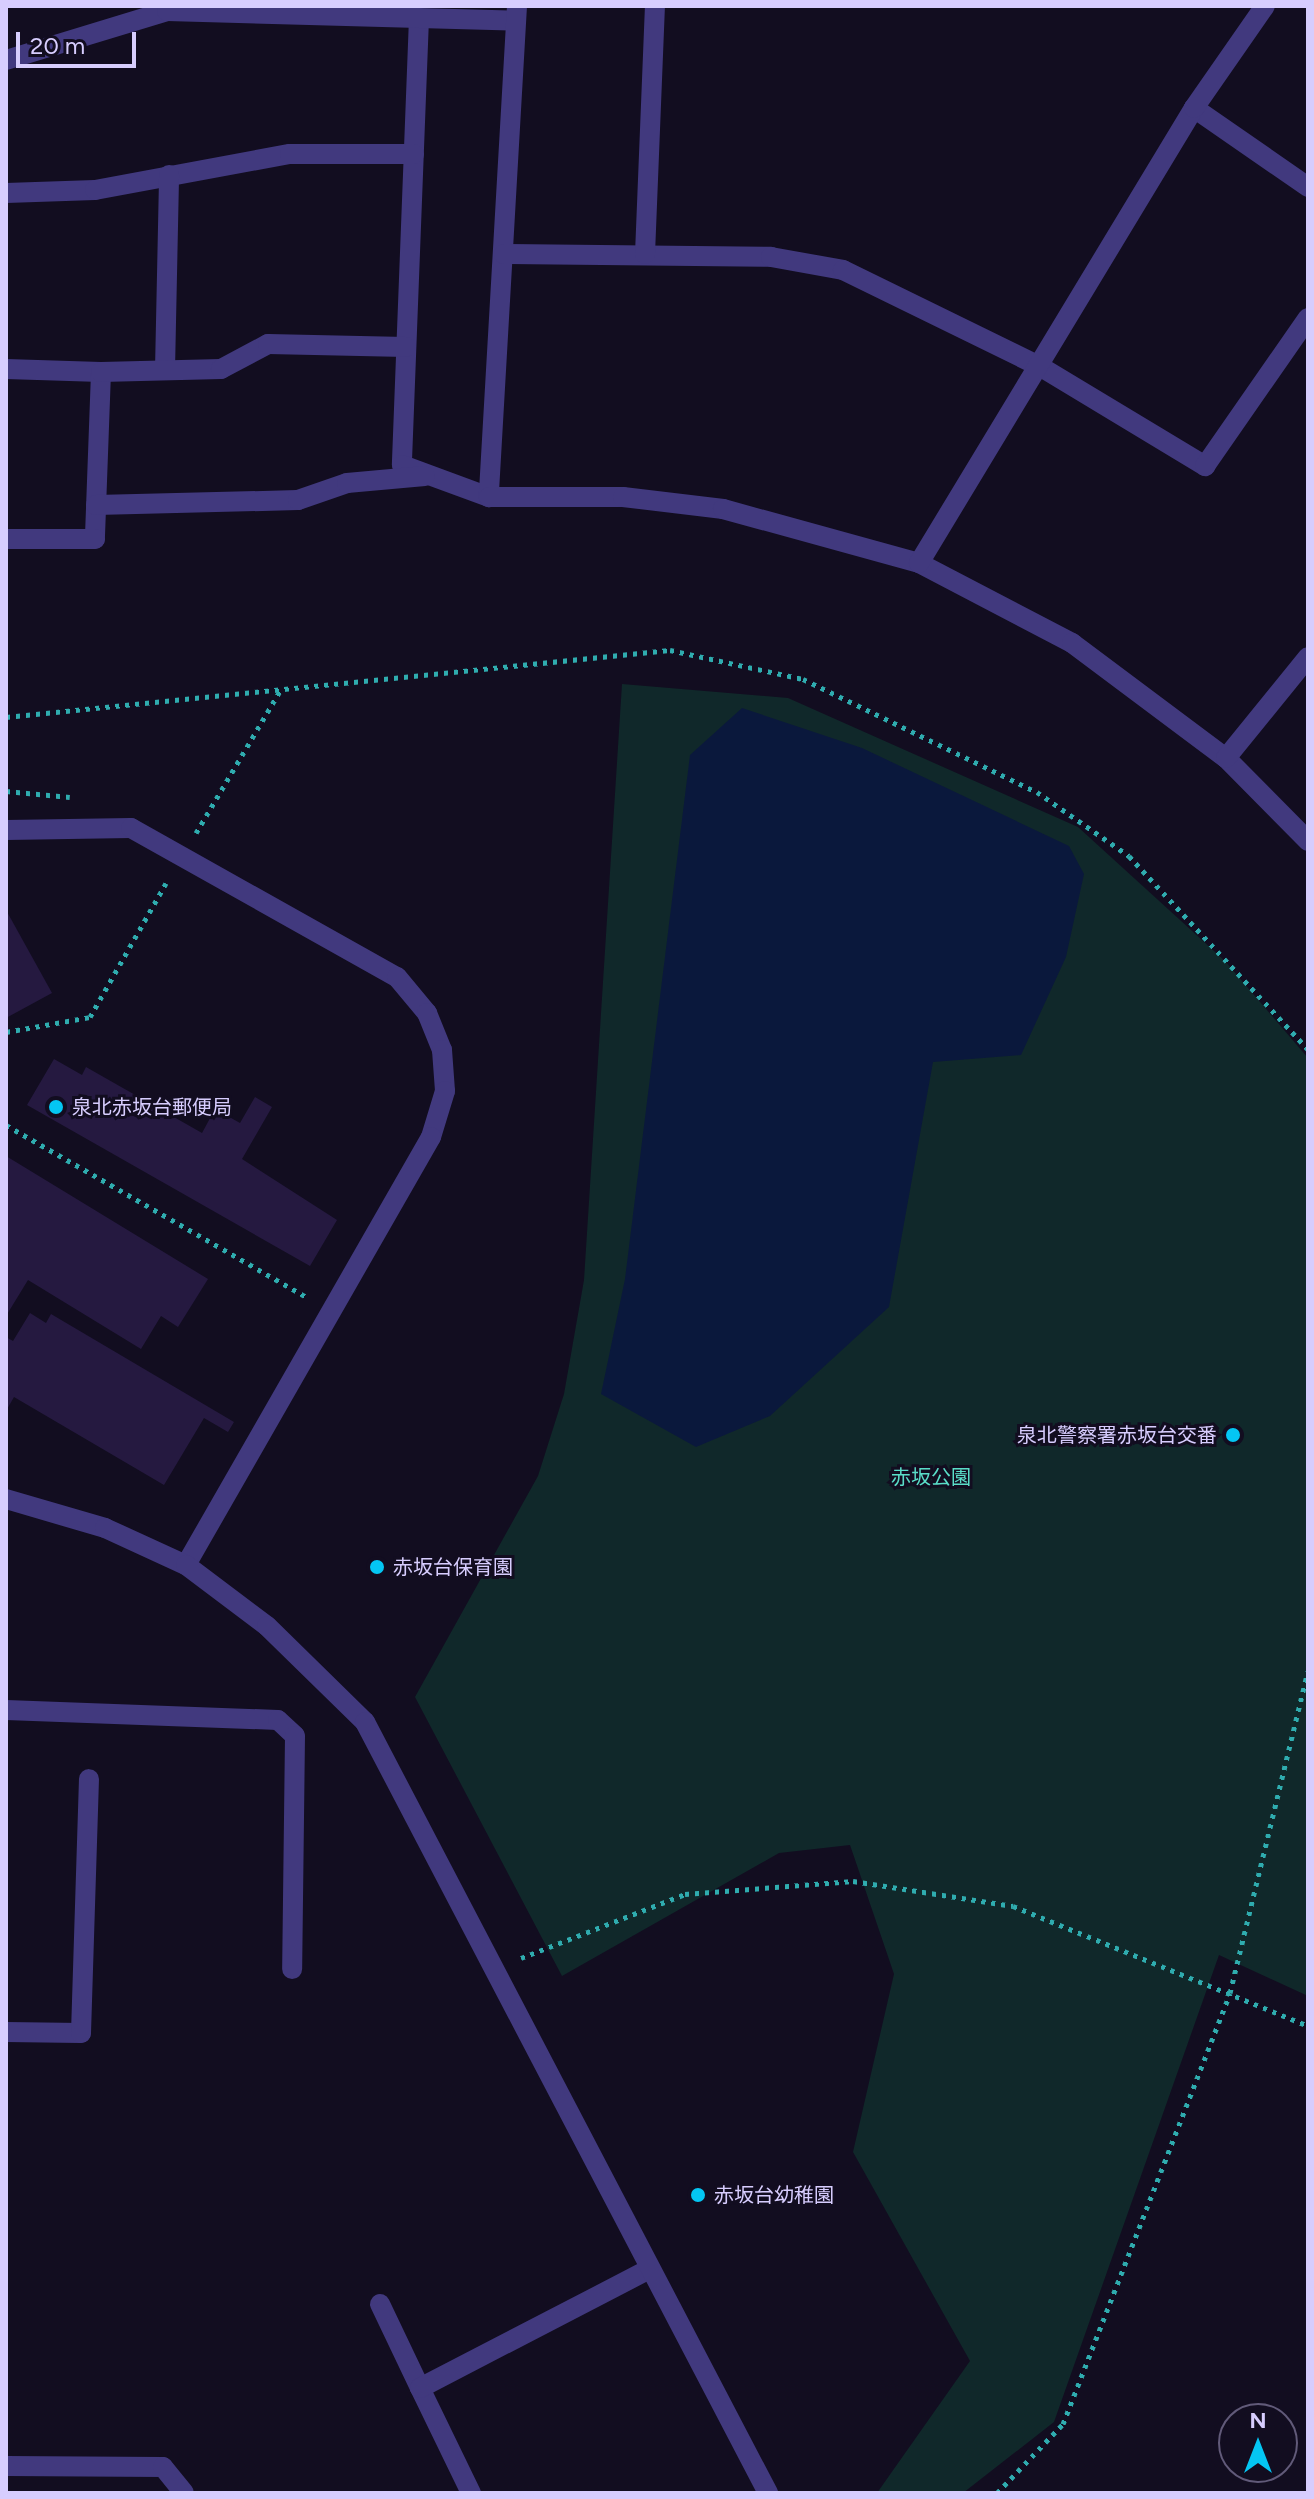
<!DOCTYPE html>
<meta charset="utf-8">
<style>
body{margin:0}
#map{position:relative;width:1314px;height:2499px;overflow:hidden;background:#120d20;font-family:Figtree,"Noto Sans JP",sans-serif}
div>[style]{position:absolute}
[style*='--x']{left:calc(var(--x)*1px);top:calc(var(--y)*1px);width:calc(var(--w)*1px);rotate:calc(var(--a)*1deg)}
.green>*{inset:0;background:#10282a}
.water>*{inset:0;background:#0a183c}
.building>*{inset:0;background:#251940}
.path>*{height:5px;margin-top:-2.5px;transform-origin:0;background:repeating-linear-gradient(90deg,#2facaf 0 4px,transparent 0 10px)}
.service>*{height:20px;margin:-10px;padding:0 10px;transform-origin:10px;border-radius:10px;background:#41397e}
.minor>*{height:20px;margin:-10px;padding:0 10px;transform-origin:10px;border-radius:10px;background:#41397e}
.tertiary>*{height:20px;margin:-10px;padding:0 10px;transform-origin:10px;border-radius:10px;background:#41397e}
.dots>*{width:22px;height:22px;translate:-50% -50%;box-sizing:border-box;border:4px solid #120d20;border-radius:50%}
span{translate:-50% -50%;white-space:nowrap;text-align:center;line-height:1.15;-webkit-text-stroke:6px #120d20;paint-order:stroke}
.poi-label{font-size:20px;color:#d7cdfe}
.left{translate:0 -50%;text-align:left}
.right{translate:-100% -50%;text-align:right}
.park-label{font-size:20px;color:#5addc8}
.frame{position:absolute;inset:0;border:8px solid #d7cdfe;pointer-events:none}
.north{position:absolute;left:1218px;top:2403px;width:80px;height:80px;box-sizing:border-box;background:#120d20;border:2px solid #615a79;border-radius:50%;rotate:0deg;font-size:22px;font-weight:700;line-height:32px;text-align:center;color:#d7cdfe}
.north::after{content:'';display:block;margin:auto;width:28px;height:36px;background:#04c6f3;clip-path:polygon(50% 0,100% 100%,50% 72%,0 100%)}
.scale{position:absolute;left:16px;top:32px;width:120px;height:36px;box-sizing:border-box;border:4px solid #d7cdfe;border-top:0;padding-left:10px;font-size:24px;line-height:28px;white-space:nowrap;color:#d7cdfe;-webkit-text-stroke:6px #120d20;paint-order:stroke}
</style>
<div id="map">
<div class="green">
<i style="clip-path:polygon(622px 684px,788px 698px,1078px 827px,1225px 961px,1308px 1058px,1308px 1996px,1219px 1955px,1054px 2422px,963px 2493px,877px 2493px,970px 2361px,853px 2152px,894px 1974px,850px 1845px,779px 1853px,562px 1976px,415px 1697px,538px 1476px,564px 1394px,584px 1280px)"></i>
</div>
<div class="water">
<i style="clip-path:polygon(742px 708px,862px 748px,1069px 846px,1084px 874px,1066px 957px,1021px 1055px,933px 1062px,889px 1307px,770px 1416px,696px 1447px,601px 1394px,625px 1279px,690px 755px)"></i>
</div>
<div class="building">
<i style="clip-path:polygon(6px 910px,52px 993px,6px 1018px)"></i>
<i style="clip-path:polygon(54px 1059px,82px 1075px,86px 1067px,202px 1133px,215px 1109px,240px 1123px,255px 1097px,272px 1107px,242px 1159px,337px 1220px,310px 1266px,27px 1105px)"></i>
<i style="clip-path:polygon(6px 1156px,208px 1279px,178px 1327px,161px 1316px,141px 1349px,28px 1280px,6px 1316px)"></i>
<i style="clip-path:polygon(30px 1313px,46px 1323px,51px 1314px,234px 1422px,228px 1432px,204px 1418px,164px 1485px,14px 1397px,6px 1411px,6px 1337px,13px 1341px)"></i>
</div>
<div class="path">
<i style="--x:6;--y:717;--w:667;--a:-5.76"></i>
<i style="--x:670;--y:650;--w:136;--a:12.3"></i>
<i style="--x:803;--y:679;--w:260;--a:25.8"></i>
<i style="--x:1037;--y:792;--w:112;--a:34.8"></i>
<i style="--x:1129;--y:856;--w:263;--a:47.2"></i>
<i style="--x:6;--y:791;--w:64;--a:5.4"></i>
<i style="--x:196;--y:833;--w:167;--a:-59.4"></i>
<i style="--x:6;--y:1032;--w:85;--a:-10.1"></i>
<i style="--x:90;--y:1017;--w:154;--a:-60.4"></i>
<i style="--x:6;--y:1125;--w:346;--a:29.8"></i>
<i style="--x:521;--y:1958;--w:176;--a:-21.3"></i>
<i style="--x:685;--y:1894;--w:169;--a:-4.4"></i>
<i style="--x:853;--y:1881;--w:162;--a:8.9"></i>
<i style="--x:1013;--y:1906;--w:318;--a:22.1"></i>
<i style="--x:997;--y:2493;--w:95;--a:-46.3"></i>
<i style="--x:1063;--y:2424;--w:462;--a:-68.8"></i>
<i style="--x:1230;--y:1993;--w:331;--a:-76.4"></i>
</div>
<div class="service">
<i style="--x:419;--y:18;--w:447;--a:92.2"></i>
<i style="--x:402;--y:465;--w:93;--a:20.2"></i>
<i style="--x:6;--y:60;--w:168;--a:-16.9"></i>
<i style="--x:167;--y:11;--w:349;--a:1.6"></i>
<i style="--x:6;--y:193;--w:89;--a:-1.9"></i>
<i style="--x:95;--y:190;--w:198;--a:-10.5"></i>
<i style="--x:290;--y:154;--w:124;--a:0"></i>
<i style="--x:6;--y:369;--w:95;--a:1.8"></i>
<i style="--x:101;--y:372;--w:167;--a:92.1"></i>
<i style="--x:95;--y:539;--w:89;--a:180"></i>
<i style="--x:165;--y:370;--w:195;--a:-88.8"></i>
<i style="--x:101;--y:372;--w:120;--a:-1.4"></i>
<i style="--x:221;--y:369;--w:53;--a:-28"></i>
<i style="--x:268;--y:344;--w:138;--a:1.2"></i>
<i style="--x:96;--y:505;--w:202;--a:-1.4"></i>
<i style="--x:298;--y:500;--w:52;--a:-19.1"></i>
<i style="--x:347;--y:483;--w:78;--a:-5.1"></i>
<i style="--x:6;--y:830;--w:125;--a:-0.9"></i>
<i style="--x:131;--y:828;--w:305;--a:29.3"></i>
<i style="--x:397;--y:977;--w:47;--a:50.2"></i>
<i style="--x:427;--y:1013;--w:40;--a:68"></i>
<i style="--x:442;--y:1050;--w:41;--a:85.8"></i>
<i style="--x:445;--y:1091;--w:48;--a:106.9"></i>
<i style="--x:431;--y:1137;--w:493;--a:119.8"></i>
<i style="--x:6;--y:1710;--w:272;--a:2.1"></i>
<i style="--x:278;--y:1720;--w:23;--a:43"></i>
<i style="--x:295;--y:1736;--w:233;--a:90.7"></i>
<i style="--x:6;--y:2032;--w:75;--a:0.8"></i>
<i style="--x:81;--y:2033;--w:254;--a:-88.2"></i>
<i style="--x:380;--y:2304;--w:93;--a:64.5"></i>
<i style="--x:6;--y:2466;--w:157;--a:0.4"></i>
<i style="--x:163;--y:2467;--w:33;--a:51"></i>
</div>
<div class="minor">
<i style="--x:517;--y:6;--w:492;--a:93.3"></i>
<i style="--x:489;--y:497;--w:134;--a:0"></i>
<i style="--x:623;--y:497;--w:101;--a:6.8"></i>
<i style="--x:723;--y:509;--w:203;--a:15.4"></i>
<i style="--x:919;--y:563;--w:173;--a:27.6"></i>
<i style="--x:1072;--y:643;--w:192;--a:36.8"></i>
<i style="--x:1226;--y:758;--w:117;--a:45.3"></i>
<i style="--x:1194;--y:108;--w:139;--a:34.7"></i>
<i style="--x:504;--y:254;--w:267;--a:0.6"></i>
<i style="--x:771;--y:257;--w:73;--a:10.2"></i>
<i style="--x:843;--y:270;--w:220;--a:26.1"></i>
<i style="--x:1041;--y:367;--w:192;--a:31.1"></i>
<i style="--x:1205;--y:466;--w:180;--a:-55.2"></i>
<i style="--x:645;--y:254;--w:248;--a:-87.7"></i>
<i style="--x:919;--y:563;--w:532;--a:-58.85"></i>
<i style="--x:1194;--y:108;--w:124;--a:-55.2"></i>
<i style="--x:1226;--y:758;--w:130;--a:-50.9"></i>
<i style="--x:471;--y:2493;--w:117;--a:-115.9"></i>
<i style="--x:420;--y:2388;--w:257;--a:-27.4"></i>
</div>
<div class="tertiary">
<i style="--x:6;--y:1499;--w:103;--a:16.3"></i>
<i style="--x:105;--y:1528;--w:89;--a:24.6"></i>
<i style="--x:186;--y:1565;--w:101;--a:37"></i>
<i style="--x:267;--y:1626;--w:137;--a:44.4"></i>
<i style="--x:365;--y:1722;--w:870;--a:62.4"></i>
</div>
<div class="dots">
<i style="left:56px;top:1107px;background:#04c6f3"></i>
<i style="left:1233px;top:1435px;background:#04c6f3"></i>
<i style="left:377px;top:1567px;background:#04c6f3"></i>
<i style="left:698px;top:2195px;background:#04c6f3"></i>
</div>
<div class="poi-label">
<span class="left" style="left:72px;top:1107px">泉北赤坂台郵便局</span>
<span class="right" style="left:1217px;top:1435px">泉北警察署赤坂台交番</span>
<span class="left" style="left:393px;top:1567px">赤坂台保育園</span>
<span class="left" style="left:714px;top:2195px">赤坂台幼稚園</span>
</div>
<div class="park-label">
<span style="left:931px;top:1477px">赤坂公園</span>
</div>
<div class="frame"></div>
<div class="north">N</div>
<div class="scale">20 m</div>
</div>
